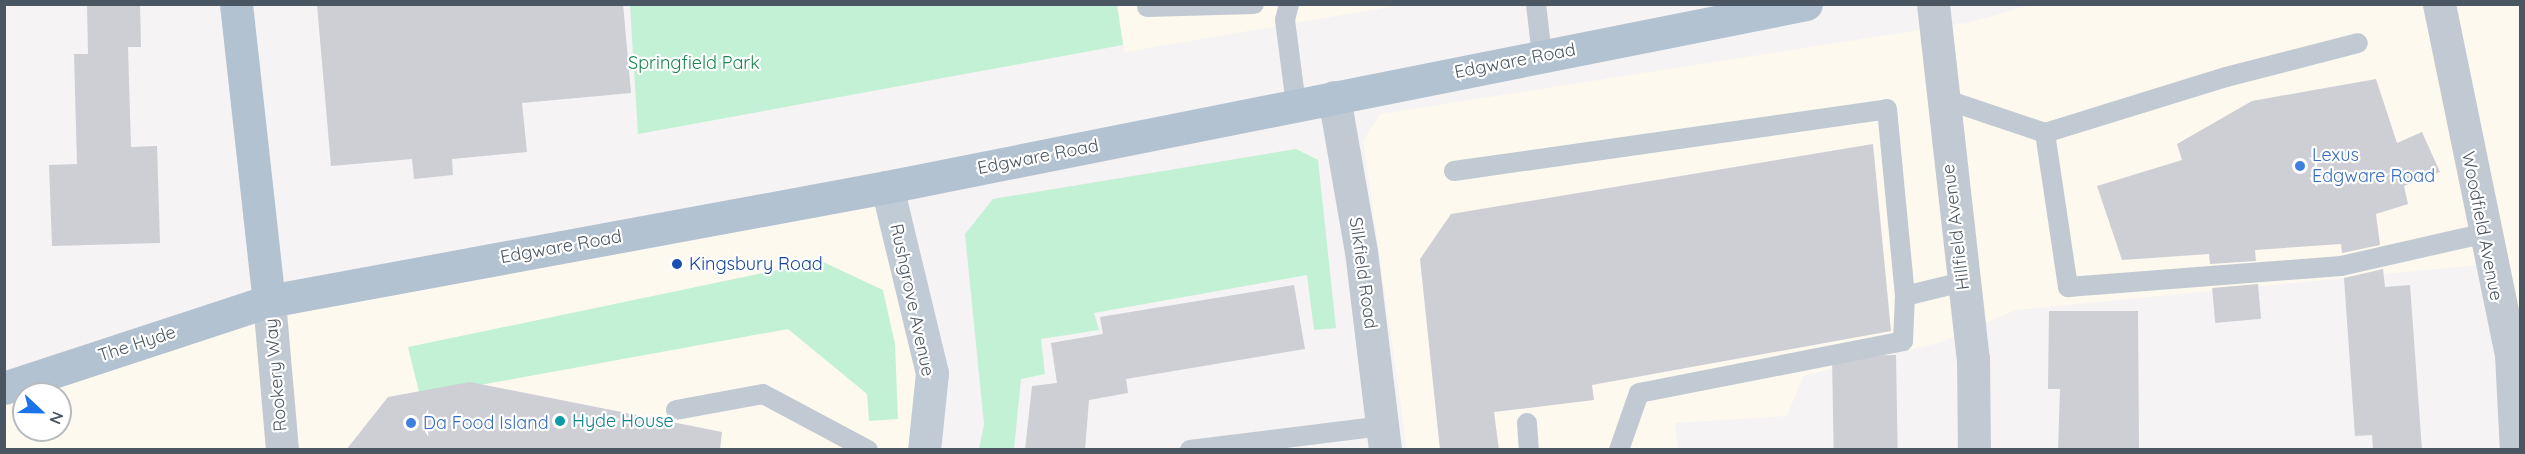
<!DOCTYPE html>
<style>
body{margin:0}
#map{position:relative;width:2525px;height:454px;overflow:hidden;background:#f5f3f3;font-family:Quicksand,sans-serif}
div>[style]{position:absolute}
[style*='--x']{left:calc(var(--x)*1px);top:calc(var(--y)*1px);width:calc(var(--w)*1px);rotate:calc(var(--a)*1deg)}
.commercial>*{inset:0;background:#fdf9ef}
.green>*{inset:0;background:#c3f1d5}
.building>*{inset:0;background:#cdcfd5;transform-origin:0 0}
.lane>*{height:20px;margin:-10px;padding:0 10px;transform-origin:10px;border-radius:10px;background:#c1cad2}
.street>*{height:33px;margin:-16.5px;padding:0 16.5px;transform-origin:16.5px;border-radius:16.5px;background:#c1cad2}
.secondary>*{height:33px;margin:-16.5px;padding:0 16.5px;transform-origin:16.5px;border-radius:16.5px;background:#c1cbd6}
.primary>*{height:33px;margin:-16.5px;padding:0 16.5px;transform-origin:16.5px;border-radius:16.5px;background:#b3c2d1}
.dots>*{width:16px;height:16px;translate:-50% -50%;box-sizing:border-box;border:3px solid #fff;border-radius:50%}
span{translate:-50% -50%;white-space:nowrap;text-align:center;line-height:1.15;-webkit-text-stroke:4.5px #fff;paint-order:stroke}
.street-label{font-size:18px;color:#4a5661}
.park-label{font-size:18px;color:#17864f}
.shop-label{font-size:18px;color:#366cbe}
.left{translate:0 -50%;text-align:left}
.transit-label{font-size:18px;color:#164399}
.culture-label{font-size:18px;color:#0d838f}
.frame{position:absolute;inset:0;border:6px solid #4a5661;pointer-events:none}
.north{position:absolute;left:12px;top:382px;width:60px;height:60px;box-sizing:border-box;background:#fff;border:2px solid #b7bbc0;border-radius:50%;rotate:112deg;font-size:16px;font-weight:700;line-height:24px;text-align:center;color:#4a5661}
.north::after{content:'';display:block;margin:auto;width:21px;height:27px;background:#1a73e8;clip-path:polygon(50% 0,100% 100%,50% 72%,0 100%)}
</style>
<div id="map">
<div class="commercial">
<i style="clip-path:polygon(1117px 4px,1401px 5px,1125px 52px)"></i>
<i style="clip-path:polygon(2030px 5px,2520px 5px,2520px 362px,2489px 264px,2016px 310px,1942px 342px,1803px 376px,1787px 416px,1675px 423px,1678px 449px,1407px 449px,1363px 141px,1380px 114px,1971px 22px)"></i>
<i style="clip-path:polygon(evenodd,887px 187px,931px 368px,924px 450px,5px 449px,4px 383px,227px 305px,887px 187px,24px 394px,60px 394px,60px 430px,24px 430px,24px 394px)"></i>
</div>
<div class="green">
<i style="clip-path:polygon(630px 5px,1117px 5px,1123px 45px,638px 134px)"></i>
<i style="clip-path:polygon(1296px 149px,1318px 160px,1336px 328px,1314px 330px,1307px 275px,1094px 313px,1099px 330px,1041px 339px,1045px 374px,1021px 379px,1014px 449px,979px 449px,984px 424px,965px 234px,993px 199px)"></i>
<i style="clip-path:polygon(821px 261px,883px 290px,895px 344px,898px 419px,869px 421px,867px 394px,788px 329px,420px 396px,408px 347px)"></i>
</div>
<div class="building">
<i style="clip-path:polygon(87px 4px,140px 4px,141px 47px,128px 47px,131px 147px,157px 146px,160px 243px,52px 246px,49px 165px,77px 164px,74px 54px,88px 54px)"></i>
<i style="clip-path:polygon(623px 4px,631px 93px,522px 103px,527px 152px,452px 159px,453px 175px,414px 179px,412px 159px,331px 166px,317px 5px)"></i>
<i style="clip-path:polygon(2376px 79px,2397px 143px,2422px 132px,2440px 172px,2404px 186px,2408px 204px,2376px 214px,2380px 245px,2342px 253px,2341px 244px,2255px 250px,2256px 261px,2210px 264px,2209px 254px,2122px 260px,2097px 186px,2182px 160px,2177px 144px,2252px 101px)"></i>
<i style="clip-path:polygon(1873px 144px,1891px 331px,1592px 385px,1594px 400px,1494px 412px,1499px 450px,1440px 450px,1420px 259px,1451px 214px)"></i>
<i style="clip-path:polygon(2383px 269px,2385px 287px,2410px 285px,2422px 450px,2373px 450px,2372px 435px,2355px 436px,2344px 278px)"></i>
<i style="left:2258px;top:284px;width:35px;height:46px;rotate:85deg"></i>
<i style="clip-path:polygon(1294px 285px,1305px 349px,1126px 379px,1128px 393px,1089px 400px,1085px 450px,1025px 450px,1032px 386px,1057px 383px,1051px 343px,1103px 334px,1100px 317px)"></i>
<i style="clip-path:polygon(2049px 311px,2138px 311px,2139px 450px,2058px 450px,2060px 389px,2048px 389px)"></i>
<i style="left:1896px;top:355px;width:94px;height:64px;rotate:89deg"></i>
<i style="clip-path:polygon(470px 382px,722px 432px,720px 450px,346px 450px,388px 397px)"></i>
</div>
<div class="lane">
<i style="--x:1289;--y:4;--w:16;--a:104"></i>
<i style="--x:1285;--y:20;--w:86;--a:82.6"></i>
<i style="--x:1536;--y:4;--w:52;--a:83.4"></i>
<i style="--x:1147;--y:7;--w:107;--a:-1.6"></i>
<i style="--x:1941;--y:98;--w:110;--a:18.6"></i>
<i style="--x:2045;--y:133;--w:189;--a:-17.2"></i>
<i style="--x:2226;--y:77;--w:136;--a:-14.4"></i>
<i style="--x:2045;--y:133;--w:156;--a:81.5"></i>
<i style="--x:2068;--y:287;--w:274;--a:-4.4"></i>
<i style="--x:2341;--y:266;--w:145;--a:-12.8"></i>
<i style="--x:1454;--y:171;--w:437;--a:-8.1"></i>
<i style="--x:1887;--y:109;--w:188;--a:84.5"></i>
<i style="--x:1905;--y:296;--w:59;--a:-13.8"></i>
<i style="--x:676;--y:410;--w:88;--a:-10.4"></i>
<i style="--x:763;--y:394;--w:119;--a:28.1"></i>
<i style="--x:1527;--y:423;--w:27;--a:86"></i>
<i style="--x:1190;--y:450;--w:193;--a:-7.1"></i>
<i style="--x:1619;--y:450;--w:60;--a:-70.7"></i>
<i style="--x:1639;--y:393;--w:269;--a:-11.1"></i>
<i style="--x:1903;--y:341;--w:45;--a:-87.5"></i>
</div>
<div class="street">
<i style="--x:1933;--y:4;--w:356;--a:83.6"></i>
<i style="--x:1973;--y:358;--w:92;--a:89.4"></i>
<i style="--x:2439;--y:4;--w:358;--a:78.4"></i>
<i style="--x:2511;--y:355;--w:95;--a:87"></i>
<i style="--x:1334;--y:97;--w:156;--a:80.1"></i>
<i style="--x:1361;--y:251;--w:200;--a:83.1"></i>
<i style="--x:269;--y:301;--w:150;--a:85"></i>
</div>
<div class="secondary">
<i style="--x:887;--y:187;--w:191;--a:76.4"></i>
<i style="--x:932;--y:373;--w:77;--a:95.9"></i>
</div>
<div class="primary">
<i style="--x:236;--y:4;--w:299;--a:83.7"></i>
<i style="--x:4;--y:388;--w:279;--a:-18.2"></i>
<i style="--x:269;--y:301;--w:628;--a:-10.45"></i>
<i style="--x:887;--y:187;--w:937;--a:-11.26"></i>
</div>
<div class="dots">
<i style="left:2300px;top:166px;background:#3f7fe0"></i>
<i style="left:677px;top:264px;background:#1a4fb4"></i>
<i style="left:560px;top:421px;background:#0f9aa8"></i>
<i style="left:411px;top:423px;background:#3f7fe0"></i>
</div>
<div class="street-label">
<span style="left:1515px;top:61px;rotate:-11deg">Edgware Road</span>
<span style="left:1038px;top:157px;rotate:-11deg">Edgware Road</span>
<span style="left:2482px;top:226px;rotate:79deg">Woodfield Avenue</span>
<span style="left:1956px;top:227px;rotate:-97deg">Hillfield Avenue</span>
<span style="left:561px;top:247px;rotate:-10deg">Edgware Road</span>
<span style="left:1363px;top:273px;rotate:82deg">Silkfield Road</span>
<span style="left:912px;top:300px;rotate:78deg">Rushgrove Avenue</span>
<span style="left:137px;top:344px;rotate:-18deg">The Hyde</span>
<span style="left:276px;top:375px;rotate:-95deg">Rookery Way</span>
</div>
<div class="park-label">
<span style="left:694px;top:63px">Springfield Park</span>
</div>
<div class="shop-label">
<span class="left" style="left:2312px;top:166px">Lexus<br>Edgware Road</span>
<span class="left" style="left:423px;top:423px">Da Food Island</span>
</div>
<div class="transit-label">
<span class="left" style="left:689px;top:264px">Kingsbury Road</span>
</div>
<div class="culture-label">
<span class="left" style="left:572px;top:421px">Hyde House</span>
</div>
<div class="frame"></div>
<div class="north">N</div>
</div>
